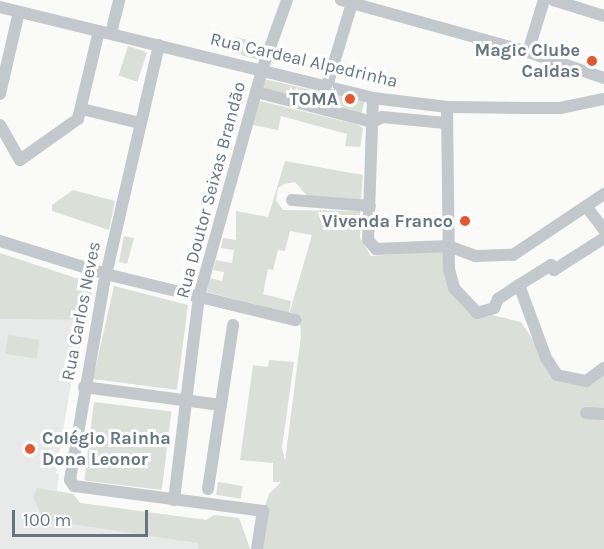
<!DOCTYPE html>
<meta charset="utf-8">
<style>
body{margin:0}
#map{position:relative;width:604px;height:549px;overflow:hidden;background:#fafaf8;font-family:Karla,sans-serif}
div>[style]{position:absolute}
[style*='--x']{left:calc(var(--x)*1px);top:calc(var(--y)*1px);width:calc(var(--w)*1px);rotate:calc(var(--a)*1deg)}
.built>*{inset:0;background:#e8e9e9}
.green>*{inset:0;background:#dadfd7;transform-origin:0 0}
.minor>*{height:12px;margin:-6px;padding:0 6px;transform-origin:6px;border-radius:6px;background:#c3c8cc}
.dots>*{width:16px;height:16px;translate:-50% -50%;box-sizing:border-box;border:3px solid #fff;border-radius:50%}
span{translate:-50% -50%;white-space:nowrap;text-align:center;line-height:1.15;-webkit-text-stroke:6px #fff;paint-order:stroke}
.poi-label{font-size:18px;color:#657683;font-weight:700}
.right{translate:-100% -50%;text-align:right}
.left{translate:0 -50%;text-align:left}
.street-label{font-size:18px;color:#657683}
.scale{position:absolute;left:12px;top:510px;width:136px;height:27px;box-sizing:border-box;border:3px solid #657683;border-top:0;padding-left:8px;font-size:18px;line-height:21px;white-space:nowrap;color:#657683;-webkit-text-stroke:4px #fff;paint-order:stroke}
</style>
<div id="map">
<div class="built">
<i style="clip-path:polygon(0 319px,86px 320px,71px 384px,56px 473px,59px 474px,57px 491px,73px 494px,80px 503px,206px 520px,214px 515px,239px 518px,250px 549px,0 549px)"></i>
</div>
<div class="green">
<i style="left:236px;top:37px;width:28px;height:16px;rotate:15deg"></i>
<i style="left:128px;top:46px;width:20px;height:31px;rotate:18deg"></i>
<i style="left:260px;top:78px;width:107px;height:12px;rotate:13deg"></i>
<i style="clip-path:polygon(256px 100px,359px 125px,363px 129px,360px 147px,345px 146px,347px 134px,281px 116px,278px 130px,247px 124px)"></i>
<i style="clip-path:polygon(285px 161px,363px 175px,361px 200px,308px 197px,295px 182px,284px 184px,278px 188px,276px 200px,283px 210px,360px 211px,360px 238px,371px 256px,445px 250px,451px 274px,475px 311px,521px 322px,547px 361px,577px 382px,604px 367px,604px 549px,257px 549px,263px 511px,269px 494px,281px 482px,273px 482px,273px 463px,240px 460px,253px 365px,268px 367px,269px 360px,294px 362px,282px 447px,285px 461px,301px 336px,300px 322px,290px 311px,312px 235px,290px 231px,285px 251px,278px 250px,273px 270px,268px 269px,263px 294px,291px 301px,289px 313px,207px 292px,209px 278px,222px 281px,224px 272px,213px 270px,216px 260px,232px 263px,234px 250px,221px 248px,223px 238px,236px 240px,236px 211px,268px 217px)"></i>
<i style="clip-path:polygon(73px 190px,115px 201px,109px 230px,52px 211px,52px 205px)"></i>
<i style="clip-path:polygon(124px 236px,134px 238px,127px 264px,119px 262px)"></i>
<i style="clip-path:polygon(0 253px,94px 284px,86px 320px,0 319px)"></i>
<i style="clip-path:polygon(114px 286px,188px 305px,177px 390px,93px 379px)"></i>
<i style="left:8px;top:335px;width:32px;height:19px;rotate:9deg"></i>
<i style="left:94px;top:402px;width:78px;height:79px;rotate:7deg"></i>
<i style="left:218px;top:482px;width:25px;height:13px;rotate:9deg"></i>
<i style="clip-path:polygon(37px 488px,73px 494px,80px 503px,206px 520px,214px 515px,239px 518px,250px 549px,198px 549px,198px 543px,52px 521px,42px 517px,37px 506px,33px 497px)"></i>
</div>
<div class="minor">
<i style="--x:341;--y:0;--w:194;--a:15.5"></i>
<i style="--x:528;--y:52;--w:80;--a:18.9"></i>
<i style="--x:553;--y:0;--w:53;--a:17.4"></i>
<i style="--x:0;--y:7;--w:384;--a:13.7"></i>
<i style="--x:373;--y:98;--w:75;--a:6.9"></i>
<i style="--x:447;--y:107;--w:80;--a:0.7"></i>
<i style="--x:527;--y:108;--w:33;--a:0"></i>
<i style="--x:560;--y:108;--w:45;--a:-11.6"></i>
<i style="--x:111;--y:33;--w:34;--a:-76"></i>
<i style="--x:159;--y:45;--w:244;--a:103"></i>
<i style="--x:104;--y:283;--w:200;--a:99.8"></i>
<i style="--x:70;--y:480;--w:7;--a:56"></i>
<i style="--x:74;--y:486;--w:191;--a:7.5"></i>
<i style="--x:263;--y:511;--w:38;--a:99"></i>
<i style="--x:528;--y:52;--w:54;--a:-72.9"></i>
<i style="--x:327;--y:86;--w:90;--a:-73.2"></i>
<i style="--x:256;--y:92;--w:121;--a:14.4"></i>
<i style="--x:373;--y:122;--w:10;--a:-29"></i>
<i style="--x:382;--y:117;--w:64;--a:5.4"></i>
<i style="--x:0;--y:94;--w:84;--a:-77"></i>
<i style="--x:373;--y:98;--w:142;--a:92"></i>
<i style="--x:368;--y:240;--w:12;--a:48"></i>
<i style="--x:376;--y:249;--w:72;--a:-2.4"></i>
<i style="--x:447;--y:107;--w:162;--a:89.3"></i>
<i style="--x:449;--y:269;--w:20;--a:75"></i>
<i style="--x:454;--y:288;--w:34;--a:47"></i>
<i style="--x:477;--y:313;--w:18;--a:-16"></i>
<i style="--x:494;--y:308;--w:10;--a:-66"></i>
<i style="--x:498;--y:299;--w:25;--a:-34"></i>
<i style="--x:519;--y:285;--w:38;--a:-32"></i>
<i style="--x:551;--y:265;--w:6;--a:59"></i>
<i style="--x:554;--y:270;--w:59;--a:-32.6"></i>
<i style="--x:82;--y:109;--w:60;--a:13.6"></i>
<i style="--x:0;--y:125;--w:40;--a:60.3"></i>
<i style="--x:20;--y:160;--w:71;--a:-35.3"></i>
<i style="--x:78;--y:119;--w:90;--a:-76.6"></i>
<i style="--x:292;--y:200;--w:78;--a:4.4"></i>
<i style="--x:586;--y:206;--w:30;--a:53"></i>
<i style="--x:0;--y:241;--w:111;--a:17.3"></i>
<i style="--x:106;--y:274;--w:195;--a:13.7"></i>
<i style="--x:448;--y:246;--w:30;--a:20"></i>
<i style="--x:476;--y:256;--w:37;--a:-2"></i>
<i style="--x:513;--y:255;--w:110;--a:-33.8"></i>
<i style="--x:519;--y:285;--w:78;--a:69.7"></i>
<i style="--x:546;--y:358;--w:20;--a:57"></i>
<i style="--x:557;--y:375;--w:30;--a:12"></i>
<i style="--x:586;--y:381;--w:22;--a:-36"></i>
<i style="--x:84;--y:387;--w:138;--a:7.5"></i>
<i style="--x:586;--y:413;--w:18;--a:3"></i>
<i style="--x:208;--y:489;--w:166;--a:-81.3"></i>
<i style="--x:174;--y:500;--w:206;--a:-83"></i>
<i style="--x:199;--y:296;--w:235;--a:-74.4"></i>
<i style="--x:262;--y:70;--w:74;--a:-70.3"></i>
</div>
<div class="dots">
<i style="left:592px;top:61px;background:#e4572e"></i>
<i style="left:350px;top:99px;background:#e4572e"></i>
<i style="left:465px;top:221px;background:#e4572e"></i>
<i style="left:30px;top:449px;background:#e4572e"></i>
</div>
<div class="poi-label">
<span class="right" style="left:580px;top:61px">Magic Clube<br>Caldas</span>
<span class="right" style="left:338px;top:99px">TOMA</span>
<span class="right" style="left:453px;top:221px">Vivenda Franco</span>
<span class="left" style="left:42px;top:449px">Colégio Rainha<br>Dona Leonor</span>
</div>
<div class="street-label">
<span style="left:304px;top:60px;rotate:13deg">Rua Cardeal Alpedrinha</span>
<span style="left:211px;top:190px;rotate:-75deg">Rua Doutor Seixas Brandão</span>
<span style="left:81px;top:311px;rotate:-79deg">Rua Carlos Neves</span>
</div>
<div class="scale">100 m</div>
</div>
